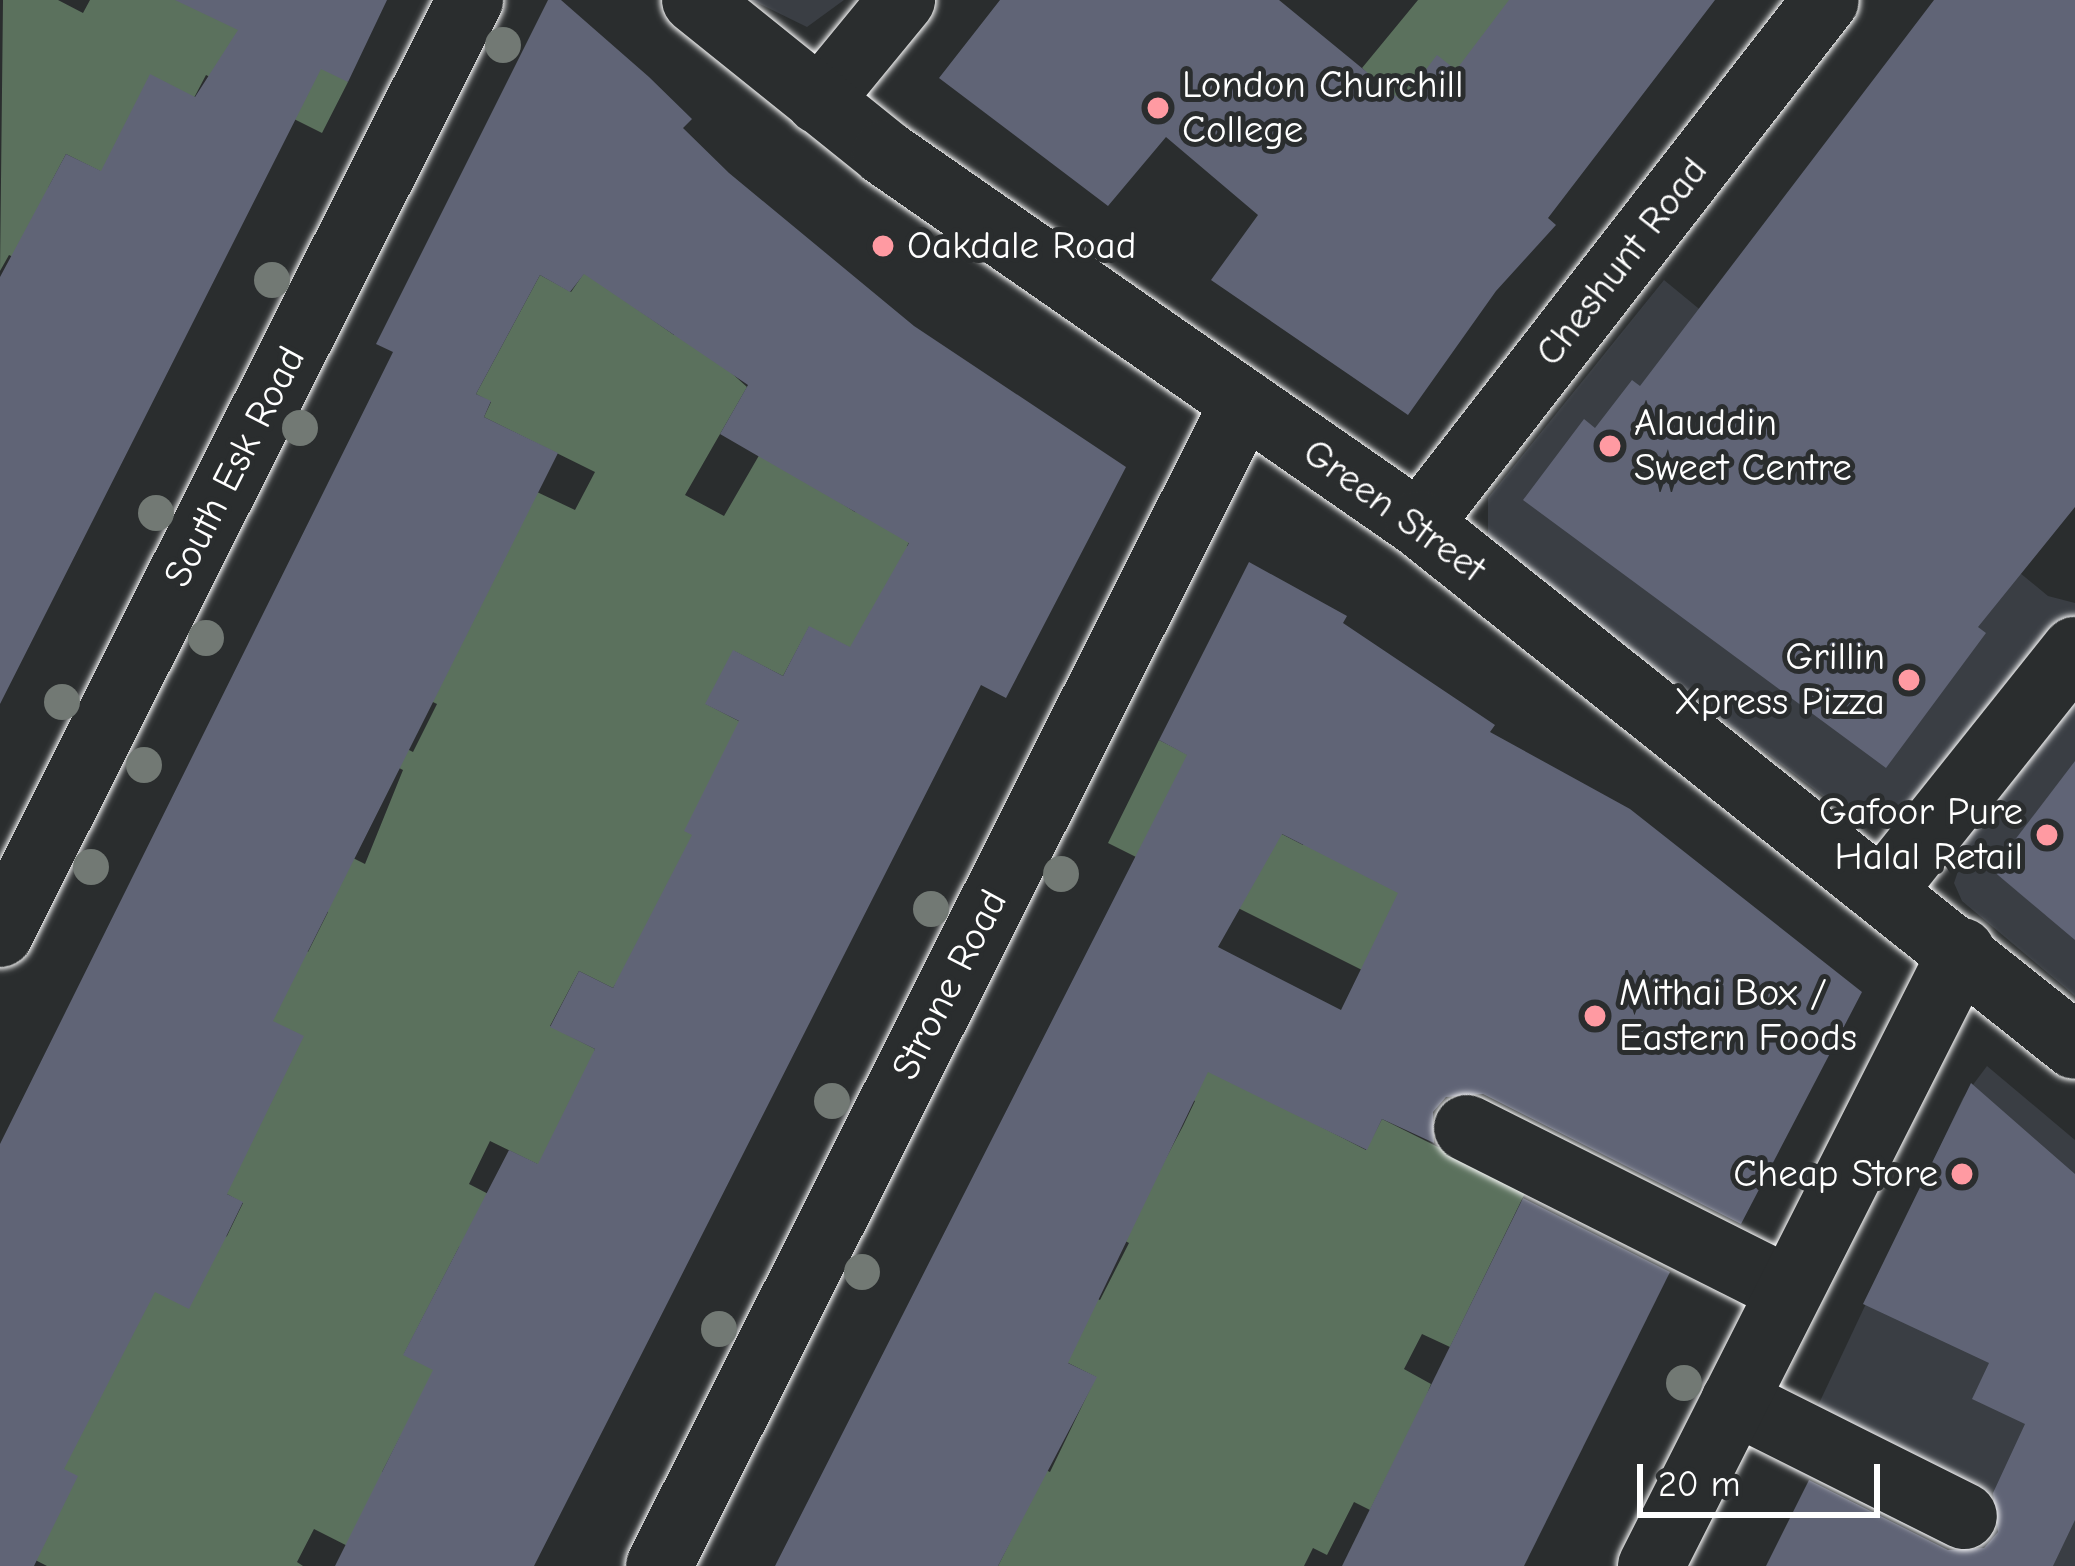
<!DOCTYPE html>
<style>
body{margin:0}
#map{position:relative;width:2075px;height:1566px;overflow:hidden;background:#2a2d2e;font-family:"Comic Neue",sans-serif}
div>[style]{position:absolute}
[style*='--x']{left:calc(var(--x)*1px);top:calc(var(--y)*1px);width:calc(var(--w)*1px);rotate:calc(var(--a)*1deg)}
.built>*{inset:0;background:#3a3e44}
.green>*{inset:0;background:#5b715d}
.building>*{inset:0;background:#606476}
.roads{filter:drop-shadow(0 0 3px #fff) drop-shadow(0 0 3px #fff)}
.minor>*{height:66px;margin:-33px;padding:0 33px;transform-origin:33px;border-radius:33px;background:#2a2d2e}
.major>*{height:66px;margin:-33px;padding:0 33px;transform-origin:33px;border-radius:33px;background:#2a2d2e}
.trees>*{width:36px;height:36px;margin:-18px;border-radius:50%;background:#727974}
.dots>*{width:33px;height:33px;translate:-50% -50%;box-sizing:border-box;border:6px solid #2a2d2e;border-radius:50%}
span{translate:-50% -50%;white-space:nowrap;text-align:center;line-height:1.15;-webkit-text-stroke:10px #2a2d2e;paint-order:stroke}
.poi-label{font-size:39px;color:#fff}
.left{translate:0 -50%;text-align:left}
.right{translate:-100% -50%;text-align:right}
.street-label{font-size:39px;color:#fff}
.scale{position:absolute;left:1637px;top:1464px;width:243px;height:54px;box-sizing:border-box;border:6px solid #fff;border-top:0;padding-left:15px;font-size:36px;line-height:42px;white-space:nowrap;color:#fff;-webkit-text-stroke:9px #2a2d2e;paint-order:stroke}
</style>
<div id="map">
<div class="built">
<i style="clip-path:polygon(752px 0,844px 0,807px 27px)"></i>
<i style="clip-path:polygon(1664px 280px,2048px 596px,2075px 603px,2075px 996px,1962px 901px,1954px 883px,1961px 862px,1894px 809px,1867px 820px,1843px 811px,1488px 542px,1488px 498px)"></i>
<i style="clip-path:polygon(1987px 1066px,2075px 1140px,2075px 1566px,1986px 1566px,1789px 1467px,1963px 1098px)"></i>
</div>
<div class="green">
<i style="clip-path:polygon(3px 0,58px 0,83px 13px,90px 0,261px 0,348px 82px,322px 133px,206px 75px,144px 193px,66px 154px,48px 188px,88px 294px,9px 255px,0 271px)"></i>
<i style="clip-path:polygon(1418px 0,1509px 0,1558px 51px,1404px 101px,1272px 193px,1369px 75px,1362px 68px)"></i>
<i style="clip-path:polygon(593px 260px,597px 281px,674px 335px,713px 282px,717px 360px,747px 387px,685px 495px,724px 516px,761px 452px,855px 512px,923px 518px,907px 546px,921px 550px,916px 681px,809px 627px,783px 676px,734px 651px,706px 704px,752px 728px,708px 843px,613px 988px,579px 971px,550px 1026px,595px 1049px,566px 1178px,490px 1141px,469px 1184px,504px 1202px,459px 1247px,404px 1354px,464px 1385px,400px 1437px,382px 1472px,387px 1566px,314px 1529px,297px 1562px,303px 1566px,47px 1566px,0 1542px,0 1388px,227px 1236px,243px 1203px,227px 1194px,239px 1004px,227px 912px,308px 952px,328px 912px,273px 818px,365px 864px,403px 770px,328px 732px,337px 714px,413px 752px,437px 704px,398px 685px,537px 492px,575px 510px,595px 472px,484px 417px,491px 402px,476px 394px,540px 275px,571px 292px)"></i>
<i style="clip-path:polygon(1159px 740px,1194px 758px,1247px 816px,1303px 845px,1319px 811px,1404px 866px,1436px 1007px,1108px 843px)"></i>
<i style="clip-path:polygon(1170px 1049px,1366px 1150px,1382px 1119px,1526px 1191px,1450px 1347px,1422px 1334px,1404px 1369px,1431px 1384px,1424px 1402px,1370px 1510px,1354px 1502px,1327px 1555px,1313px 1548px,1304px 1566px,998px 1566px,1017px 1528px,1008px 1453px,1050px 1472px,1096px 1377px,1023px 1340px,1084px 1293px,1100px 1300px,1129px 1243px,1085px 1220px,1154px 1181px,1183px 1126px,1195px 1101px,1155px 1080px)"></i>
</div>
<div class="building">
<i style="clip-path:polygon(175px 0,387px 0,348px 82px,321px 69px,0 704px,0 277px,66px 154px,101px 171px,150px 74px,195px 97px,238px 30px)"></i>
<i style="clip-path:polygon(548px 0,561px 0,649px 77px,692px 119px,683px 128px,729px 173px,914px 326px,1126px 467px,1006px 698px,981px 685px,534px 1566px,335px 1566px,433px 1370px,403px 1355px,509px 1150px,538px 1164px,595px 1049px,550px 1027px,579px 971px,613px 988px,692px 835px,684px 831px,739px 721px,705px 704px,733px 650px,783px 676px,809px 626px,850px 647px,909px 543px,720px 434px,748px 385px,584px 274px,570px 292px,540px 275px,476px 394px,491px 401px,484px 417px,558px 453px,273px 1021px,304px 1036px,227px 1194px,243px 1202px,225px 1239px,189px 1309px,155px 1292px,64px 1469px,78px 1476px,34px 1566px,0 1566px,0 1144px,393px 352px,376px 344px)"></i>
<i style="clip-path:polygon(1000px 0,1279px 0,1402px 101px,1437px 55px,1456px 70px,1509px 0,1715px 0,1548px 218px,1556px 225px,1496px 291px,1408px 415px,1211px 280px,1258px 215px,1166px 137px,1108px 206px,939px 78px)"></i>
<i style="clip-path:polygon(1934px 0,2075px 0,2075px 507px,1978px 627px,1986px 633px,1886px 768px,1523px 500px,1584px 419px,1595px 428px,1632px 380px,1640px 386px)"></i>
<i style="clip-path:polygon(evenodd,1249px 562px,1347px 616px,1343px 623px,1495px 725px,1490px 732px,1630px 809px,1862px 992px,1741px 1224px,1483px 1094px,1446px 1097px,1433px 1112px,1434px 1143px,1382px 1119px,1367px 1150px,1208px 1072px,1068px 1363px,1097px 1377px,998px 1566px,775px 1566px,1187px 755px,1159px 740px,1249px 562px,1282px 834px,1398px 893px,1341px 1010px,1218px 947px,1282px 834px)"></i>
<i style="clip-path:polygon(2075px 761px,2075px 940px,1992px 870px)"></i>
<i style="clip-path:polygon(1971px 1083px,2075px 1174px,2075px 1520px,2053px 1566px,1766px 1566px,1809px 1480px,1948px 1550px,1984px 1548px,1998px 1532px,1993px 1493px,2025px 1424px,1972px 1399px,1989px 1363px,1863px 1304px)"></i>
<i style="clip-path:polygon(1523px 1198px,1670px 1272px,1524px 1566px,1342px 1566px)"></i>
</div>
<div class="roads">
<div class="minor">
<i style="--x:819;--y:101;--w:131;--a:-50.6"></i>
<i style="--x:1419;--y:524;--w:663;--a:-52.16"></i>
<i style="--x:1884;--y:889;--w:306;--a:-51.4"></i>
<i style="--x:0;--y:934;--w:1046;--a:-63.29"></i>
<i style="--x:1467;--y:1128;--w:360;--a:26.7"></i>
<i style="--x:1734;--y:1401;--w:257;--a:26.6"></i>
<i style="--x:659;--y:1566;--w:1300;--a:-63.32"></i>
<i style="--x:1651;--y:1566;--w:689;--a:-63.17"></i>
</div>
<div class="major">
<i style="--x:695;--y:0;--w:244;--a:38.8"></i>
<i style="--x:885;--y:153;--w:650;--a:34.79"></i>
<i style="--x:1419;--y:524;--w:838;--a:38.51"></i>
</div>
</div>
<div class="trees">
<i style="left:503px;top:45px"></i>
<i style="left:272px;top:280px"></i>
<i style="left:300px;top:428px"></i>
<i style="left:156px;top:513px"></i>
<i style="left:206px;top:638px"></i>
<i style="left:62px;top:702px"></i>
<i style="left:144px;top:765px"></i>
<i style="left:91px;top:867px"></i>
<i style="left:1061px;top:874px"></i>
<i style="left:931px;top:909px"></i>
<i style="left:832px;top:1101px"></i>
<i style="left:862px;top:1272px"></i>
<i style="left:719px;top:1329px"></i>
<i style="left:1684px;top:1383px"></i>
</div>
<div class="dots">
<i style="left:1158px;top:108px;background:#ff9aa2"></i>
<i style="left:883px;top:246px;background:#ff9aa2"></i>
<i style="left:1610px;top:446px;background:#ff9aa2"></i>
<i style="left:1909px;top:680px;background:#ff9aa2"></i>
<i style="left:2047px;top:835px;background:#ff9aa2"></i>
<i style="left:1595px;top:1016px;background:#ff9aa2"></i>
<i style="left:1962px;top:1174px;background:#ff9aa2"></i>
</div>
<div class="poi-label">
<span class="left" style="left:1182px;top:108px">London Churchill<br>College</span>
<span class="left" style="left:907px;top:246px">Oakdale Road</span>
<span class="left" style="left:1634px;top:446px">Alauddin<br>Sweet Centre</span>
<span class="right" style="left:1885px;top:680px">Grillin<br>Xpress Pizza</span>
<span class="right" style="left:2023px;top:835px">Gafoor Pure<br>Halal Retail</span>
<span class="left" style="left:1619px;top:1016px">Mithai Box /<br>Eastern Foods</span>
<span class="right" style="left:1938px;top:1174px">Cheap Store</span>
</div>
<div class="street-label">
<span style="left:1622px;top:262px;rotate:-52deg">Cheshunt Road</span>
<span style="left:235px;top:467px;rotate:-63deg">South Esk Road</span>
<span style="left:1394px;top:511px;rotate:36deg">Green Street</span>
<span style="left:950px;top:985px;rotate:-63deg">Strone Road</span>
</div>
<div class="scale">20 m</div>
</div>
